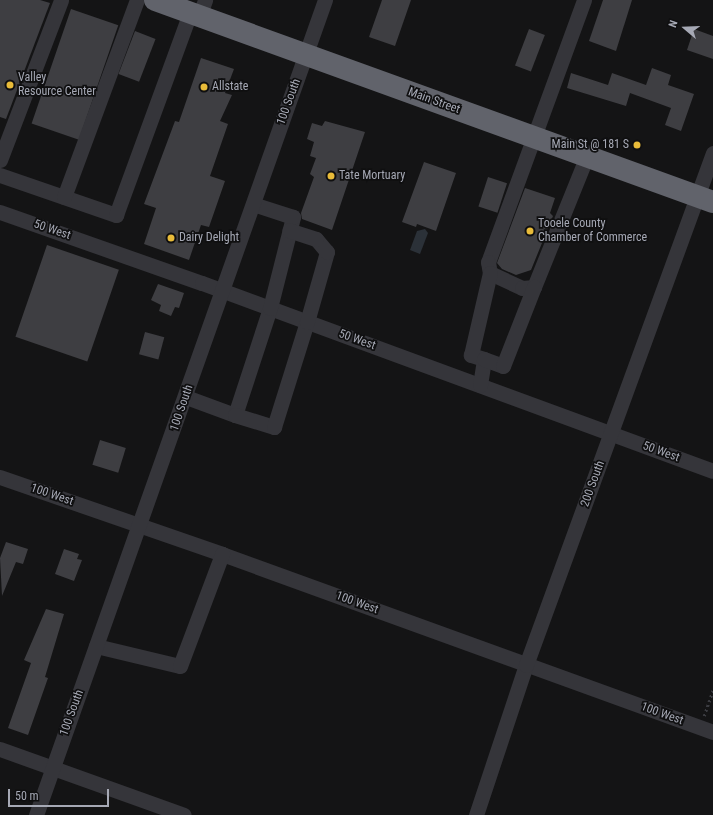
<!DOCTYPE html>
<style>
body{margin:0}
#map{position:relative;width:713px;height:815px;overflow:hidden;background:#141415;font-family:"Roboto Condensed",sans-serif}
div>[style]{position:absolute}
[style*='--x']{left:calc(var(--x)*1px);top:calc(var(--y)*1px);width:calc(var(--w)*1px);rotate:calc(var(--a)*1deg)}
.water>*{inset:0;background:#2b3138}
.building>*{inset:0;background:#3e3e42;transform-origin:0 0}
.path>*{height:2.5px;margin-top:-1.25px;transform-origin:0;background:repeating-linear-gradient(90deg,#3b3c41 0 2px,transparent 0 5px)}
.minor>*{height:15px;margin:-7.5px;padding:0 7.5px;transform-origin:7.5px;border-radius:7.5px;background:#35353a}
.highway>*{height:22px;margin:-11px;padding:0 11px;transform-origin:11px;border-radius:11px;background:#61636b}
.dots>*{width:11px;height:11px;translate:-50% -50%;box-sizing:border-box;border:2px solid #0f0f10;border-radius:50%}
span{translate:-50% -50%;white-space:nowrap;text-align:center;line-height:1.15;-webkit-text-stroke:3.5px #0f0f10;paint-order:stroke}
.poi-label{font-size:12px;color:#a6a9b5}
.left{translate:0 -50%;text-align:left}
.right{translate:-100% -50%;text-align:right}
.street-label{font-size:12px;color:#a6a9b5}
.north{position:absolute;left:665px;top:8px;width:40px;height:40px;-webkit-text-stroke:3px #0f0f10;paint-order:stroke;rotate:289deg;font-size:11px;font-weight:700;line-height:16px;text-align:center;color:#a6a9b5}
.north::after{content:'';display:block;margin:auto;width:14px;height:18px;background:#a6a9b5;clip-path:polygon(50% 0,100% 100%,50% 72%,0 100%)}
.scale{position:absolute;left:8px;top:789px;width:101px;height:18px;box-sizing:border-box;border:2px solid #a6a9b5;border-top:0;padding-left:5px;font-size:12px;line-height:14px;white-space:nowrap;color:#a6a9b5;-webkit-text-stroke:3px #0f0f10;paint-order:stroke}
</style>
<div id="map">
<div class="water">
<i style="clip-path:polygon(425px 229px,428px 233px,420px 254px,410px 250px,417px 231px)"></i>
</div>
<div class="building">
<i style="clip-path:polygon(0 0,40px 0,50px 3px,6px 119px,0 117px)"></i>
<i style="clip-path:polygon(382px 0,411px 0,395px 46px,369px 37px)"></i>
<i style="clip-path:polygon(603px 0,632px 0,616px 51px,589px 41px)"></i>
<i style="left:71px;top:9px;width:50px;height:121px;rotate:19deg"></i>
<i style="left:529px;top:29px;width:17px;height:39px;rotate:21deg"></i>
<i style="clip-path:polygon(694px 29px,713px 36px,713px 59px,687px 50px)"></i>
<i style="left:135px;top:31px;width:22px;height:46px;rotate:21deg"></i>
<i style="clip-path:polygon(201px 58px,234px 69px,225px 93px,232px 95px,220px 121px,228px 124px,210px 176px,225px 181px,209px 227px,201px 225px,189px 260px,144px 244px,156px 208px,144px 204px,175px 121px,179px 122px)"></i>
<i style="clip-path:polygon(652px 68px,671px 75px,668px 85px,694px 94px,681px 131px,665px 125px,671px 108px,630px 93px,626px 106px,567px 88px,571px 73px,608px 85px,612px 73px,646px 85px)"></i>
<i style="clip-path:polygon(325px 121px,365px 132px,332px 230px,302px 219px,301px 213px,314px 177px,310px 174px,316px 158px,310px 156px,314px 142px,307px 139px,312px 123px,322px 126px)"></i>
<i style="clip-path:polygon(424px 162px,456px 173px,436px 231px,417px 224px,416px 227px,402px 222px)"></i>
<i style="left:488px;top:177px;width:20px;height:31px;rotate:18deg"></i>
<i style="clip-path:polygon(525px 188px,555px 198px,550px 213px,553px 216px,531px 270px,516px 275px,502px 269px,497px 263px)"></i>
<i style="left:47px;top:245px;width:76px;height:97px;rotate:19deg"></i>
<i style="clip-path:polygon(158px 284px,184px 293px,179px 308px,175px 307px,171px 316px,159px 311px,161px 305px,151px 300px)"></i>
<i style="left:145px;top:332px;width:20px;height:23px;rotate:15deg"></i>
<i style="left:100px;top:440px;width:27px;height:26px;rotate:17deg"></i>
<i style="clip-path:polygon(6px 542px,28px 549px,23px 564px,16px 562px,2px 596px,0 558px)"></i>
<i style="clip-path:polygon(64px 549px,79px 554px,77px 559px,82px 560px,74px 581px,55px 574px)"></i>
<i style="clip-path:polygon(46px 609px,64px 614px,45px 677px,48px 678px,28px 735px,8px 728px,31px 663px,24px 660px)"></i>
</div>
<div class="path">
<i style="--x:704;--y:716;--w:28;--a:-71"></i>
</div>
<div class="minor">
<i style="--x:584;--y:0;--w:279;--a:110.1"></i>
<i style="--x:488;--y:262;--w:11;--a:80"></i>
<i style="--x:490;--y:273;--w:35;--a:25"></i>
<i style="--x:522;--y:288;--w:12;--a:-5"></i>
<i style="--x:534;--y:287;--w:141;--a:-68"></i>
<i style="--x:199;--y:16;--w:17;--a:-69"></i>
<i style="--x:0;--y:160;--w:171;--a:-69.1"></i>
<i style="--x:0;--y:175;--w:123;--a:19"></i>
<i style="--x:116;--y:215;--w:215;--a:-69.9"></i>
<i style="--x:64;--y:197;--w:210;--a:-69.7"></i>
<i style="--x:0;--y:212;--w:214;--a:19.4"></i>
<i style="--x:202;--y:283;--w:544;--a:20.2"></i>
<i style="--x:484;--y:359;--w:14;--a:-163"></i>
<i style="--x:471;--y:355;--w:84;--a:-77"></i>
<i style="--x:480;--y:385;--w:26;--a:-81"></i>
<i style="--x:484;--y:359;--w:20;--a:20"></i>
<i style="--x:503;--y:366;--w:85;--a:-68.6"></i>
<i style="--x:186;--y:397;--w:52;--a:20.2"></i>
<i style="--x:235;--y:415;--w:113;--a:-71.9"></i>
<i style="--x:270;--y:308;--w:94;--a:-75.8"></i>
<i style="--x:293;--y:217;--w:42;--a:-162"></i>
<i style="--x:235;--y:415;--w:41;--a:17.1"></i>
<i style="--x:274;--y:427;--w:110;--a:-72.6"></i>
<i style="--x:307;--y:322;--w:73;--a:-74.1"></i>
<i style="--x:327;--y:252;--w:17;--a:-130"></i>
<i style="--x:316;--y:239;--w:28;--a:-162"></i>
<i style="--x:0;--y:477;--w:235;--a:19.1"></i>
<i style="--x:222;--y:554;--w:522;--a:19.93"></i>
<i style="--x:96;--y:646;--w:86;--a:13.4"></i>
<i style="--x:180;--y:666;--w:120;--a:-69.4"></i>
<i style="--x:0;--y:749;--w:195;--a:19.7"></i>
<i style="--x:36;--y:815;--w:865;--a:-70.48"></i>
<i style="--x:476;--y:815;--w:158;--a:-71.6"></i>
<i style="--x:526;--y:665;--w:545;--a:-69.94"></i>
</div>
<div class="highway">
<i style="--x:155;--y:0;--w:593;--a:19.9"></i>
</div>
<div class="dots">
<i style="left:10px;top:85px;background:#e8bb39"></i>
<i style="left:204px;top:87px;background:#e8bb39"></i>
<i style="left:637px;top:145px;background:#e8bb39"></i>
<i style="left:331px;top:176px;background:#e8bb39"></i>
<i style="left:530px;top:231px;background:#e8bb39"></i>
<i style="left:171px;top:238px;background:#e8bb39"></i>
</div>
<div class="poi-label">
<span class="left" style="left:18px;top:85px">Valley<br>Resource Center</span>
<span class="left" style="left:212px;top:87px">Allstate</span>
<span class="right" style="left:629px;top:145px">Main St @ 181 S</span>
<span class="left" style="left:339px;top:176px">Tate Mortuary</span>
<span class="left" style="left:538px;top:231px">Tooele County<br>Chamber of Commerce</span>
<span class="left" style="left:179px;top:238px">Dairy Delight</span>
</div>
<div class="street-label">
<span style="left:434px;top:101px;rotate:20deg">Main Street</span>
<span style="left:289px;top:102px;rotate:-70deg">100 South</span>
<span style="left:52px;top:230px;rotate:19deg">50 West</span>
<span style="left:357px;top:340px;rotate:20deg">50 West</span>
<span style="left:182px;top:408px;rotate:-71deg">100 South</span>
<span style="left:661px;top:452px;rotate:20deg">50 West</span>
<span style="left:593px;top:484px;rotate:-70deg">200 South</span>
<span style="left:52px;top:495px;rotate:19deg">100 West</span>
<span style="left:357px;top:603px;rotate:20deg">100 West</span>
<span style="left:72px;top:713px;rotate:-70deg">100 South</span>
<span style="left:662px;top:714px;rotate:20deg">100 West</span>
</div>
<div class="north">N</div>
<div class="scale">50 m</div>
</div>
